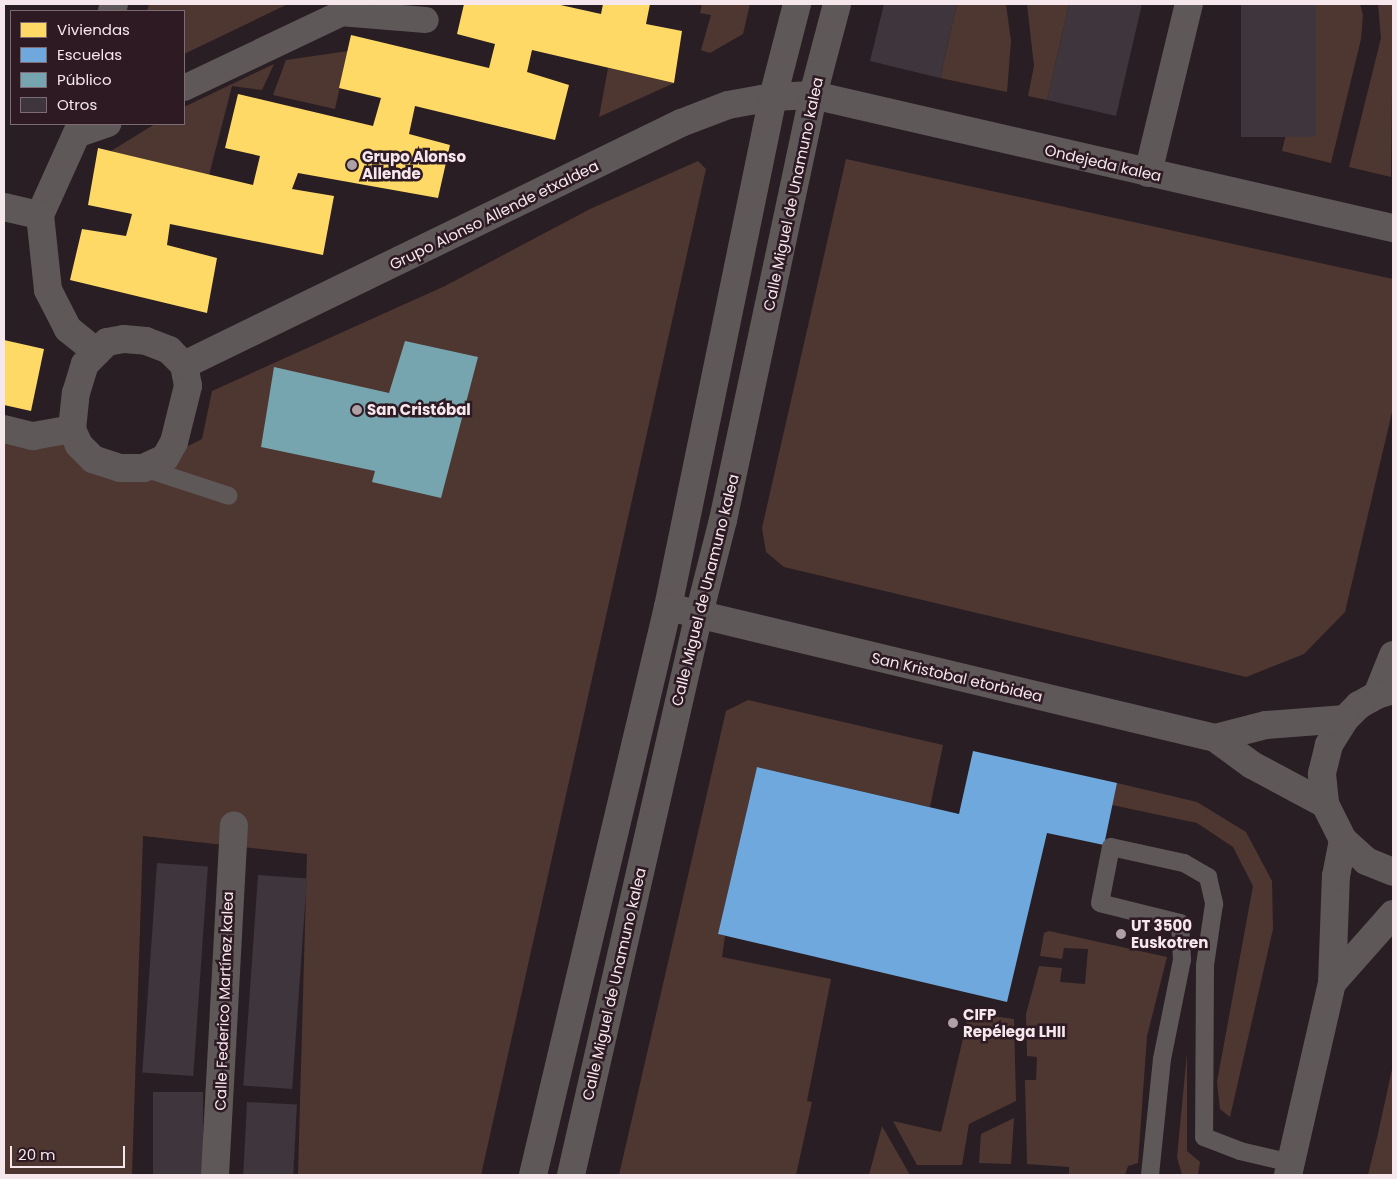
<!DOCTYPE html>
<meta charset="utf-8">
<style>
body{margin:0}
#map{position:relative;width:1397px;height:1179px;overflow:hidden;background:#291e23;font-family:Poppins,sans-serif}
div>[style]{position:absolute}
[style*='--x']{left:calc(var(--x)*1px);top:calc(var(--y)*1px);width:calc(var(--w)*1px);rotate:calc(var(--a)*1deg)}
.green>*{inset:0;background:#4f3731}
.homes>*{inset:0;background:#ffd966}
.schools>*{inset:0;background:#6fa8dc}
.public>*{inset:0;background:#76a5af}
.building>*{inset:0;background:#3f353c;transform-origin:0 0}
.service>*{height:18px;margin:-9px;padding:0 9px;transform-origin:9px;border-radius:9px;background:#5e5859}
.pedestrian>*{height:26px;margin:-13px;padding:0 13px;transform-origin:13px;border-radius:13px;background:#5e5859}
.minor>*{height:28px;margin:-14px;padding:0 14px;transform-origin:14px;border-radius:14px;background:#5e5859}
.tertiary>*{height:28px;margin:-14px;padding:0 14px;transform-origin:14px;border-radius:14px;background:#5e5859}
.dots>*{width:14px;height:14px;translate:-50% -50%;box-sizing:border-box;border:2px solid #2d1a23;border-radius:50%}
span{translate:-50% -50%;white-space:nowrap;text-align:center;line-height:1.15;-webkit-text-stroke:5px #2d1a23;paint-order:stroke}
.poi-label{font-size:15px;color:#f6e7ed;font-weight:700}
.left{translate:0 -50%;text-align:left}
.street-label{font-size:15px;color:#f6e7ed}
.frame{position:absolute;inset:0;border:5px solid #f6e7ed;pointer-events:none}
.legend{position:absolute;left:10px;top:10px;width:175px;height:115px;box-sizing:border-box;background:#2d1a23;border:1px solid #7d6c74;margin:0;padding:6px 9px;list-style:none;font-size:15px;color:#f6e7ed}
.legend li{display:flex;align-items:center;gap:10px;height:25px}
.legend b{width:25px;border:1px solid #7d6c74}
.scale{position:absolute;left:10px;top:1146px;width:115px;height:22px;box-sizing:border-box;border:2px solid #f6e7ed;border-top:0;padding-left:6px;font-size:15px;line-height:18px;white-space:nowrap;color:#f6e7ed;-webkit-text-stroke:4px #2d1a23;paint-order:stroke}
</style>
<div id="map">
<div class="green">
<i style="clip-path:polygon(149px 4px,288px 4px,184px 54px,184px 11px,147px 11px)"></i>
<i style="clip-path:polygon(702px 4px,750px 4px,743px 34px,710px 53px,701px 50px,711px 15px,700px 13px)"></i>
<i style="clip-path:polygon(957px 4px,1006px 4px,1011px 41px,1007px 92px,940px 78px)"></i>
<i style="clip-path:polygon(1027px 4px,1069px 4px,1047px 100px,1028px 96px,1034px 66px)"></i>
<i style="clip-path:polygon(1316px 4px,1360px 4px,1363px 15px,1361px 39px,1331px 163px,1282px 151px)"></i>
<i style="clip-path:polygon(1378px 4px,1393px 4px,1391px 177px,1349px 167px,1381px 38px)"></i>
<i style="clip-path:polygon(348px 51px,335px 109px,273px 95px,286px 60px)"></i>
<i style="clip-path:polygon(274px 64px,262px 90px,232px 86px,209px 175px,111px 151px,155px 124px,184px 124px,184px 107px)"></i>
<i style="clip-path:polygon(608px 68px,674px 83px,599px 117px)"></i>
<i style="clip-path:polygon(846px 159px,1393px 279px,1393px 408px,1345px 612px,1304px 654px,1246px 677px,784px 567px,766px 552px,762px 528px)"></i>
<i style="clip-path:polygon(698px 161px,706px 169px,481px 1175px,298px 1175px,307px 854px,143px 836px,132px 1175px,4px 1175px,4px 441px,73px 412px,93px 459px,165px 458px,202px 439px,212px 391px,445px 286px,590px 209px)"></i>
<i style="clip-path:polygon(748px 700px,943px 745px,930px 807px,757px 767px,718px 934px,725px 936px,722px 957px,831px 979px,807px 1101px,812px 1102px,796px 1175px,619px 1175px,726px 711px)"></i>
<i style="clip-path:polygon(1117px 783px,1197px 802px,1246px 832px,1272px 881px,1273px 929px,1230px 1117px,1220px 1109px,1217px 1082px,1253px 886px,1233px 847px,1197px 823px,1112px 805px)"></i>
<i style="clip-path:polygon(1049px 931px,1167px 957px,1147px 1036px,1138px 1163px,1128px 1166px,1125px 1175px,1069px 1175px,1069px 1167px,1027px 1164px,1025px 1080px,1036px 1080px,1037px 1057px,1027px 1056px,1026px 1014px,1039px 966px,1062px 968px,1060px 982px,1085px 984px,1088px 949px,1064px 948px,1062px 959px,1040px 956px,1044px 933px)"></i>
<i style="clip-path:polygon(969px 1013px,1014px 1019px,1016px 1101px,969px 1124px,962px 1165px,917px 1165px,893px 1121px,941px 1132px)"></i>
<i style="clip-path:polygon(1187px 1053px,1187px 1151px,1200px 1162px,1198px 1175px,1182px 1175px,1177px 1157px)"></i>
<i style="clip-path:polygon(1393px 1065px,1393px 1175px,1368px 1175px,1377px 1138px)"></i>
<i style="clip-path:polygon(1014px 1118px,1011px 1164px,979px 1163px,981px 1134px)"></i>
<i style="clip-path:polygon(882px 1126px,910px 1175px,869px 1175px)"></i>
</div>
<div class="homes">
<i style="clip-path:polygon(464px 4px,556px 4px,601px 14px,603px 4px,650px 4px,646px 24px,682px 31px,674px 83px,532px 50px,527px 72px,569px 85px,555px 140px,415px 106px,409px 134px,450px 145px,438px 198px,298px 173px,292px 189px,334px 196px,323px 255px,170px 224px,167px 245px,217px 258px,207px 313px,70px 280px,82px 229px,126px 236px,132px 214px,88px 205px,98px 148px,253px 185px,260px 156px,225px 148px,238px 94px,373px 126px,381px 98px,339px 88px,351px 35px,489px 68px,495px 44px,457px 34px)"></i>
<i style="clip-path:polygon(4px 340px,44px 349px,31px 411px,4px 405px)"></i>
</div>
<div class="schools">
<i style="clip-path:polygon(973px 751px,1117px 783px,1104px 845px,1047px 833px,1007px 1002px,718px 934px,757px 767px,959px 814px)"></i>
</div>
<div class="public">
<i style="clip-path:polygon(405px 341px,478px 357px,441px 498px,372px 482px,375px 471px,261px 447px,274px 367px,389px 393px)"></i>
</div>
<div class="building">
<i style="clip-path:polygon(884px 4px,957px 4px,940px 78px,870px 61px)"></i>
<i style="clip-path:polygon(1069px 4px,1142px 4px,1116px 116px,1047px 100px)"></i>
<i style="left:1241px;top:4px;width:75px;height:133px"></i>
<i style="left:157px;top:863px;width:51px;height:210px;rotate:4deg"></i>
<i style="left:258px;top:875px;width:49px;height:211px;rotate:4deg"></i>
<i style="left:153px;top:1092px;width:50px;height:83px"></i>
<i style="left:247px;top:1102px;width:50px;height:73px;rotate:3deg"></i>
</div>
<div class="service">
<i style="--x:144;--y:468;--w:89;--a:18.2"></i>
<i style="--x:1150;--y:1175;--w:117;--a:-84.1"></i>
<i style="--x:1162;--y:1059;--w:101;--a:-78.6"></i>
<i style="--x:1182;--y:960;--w:37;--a:-93"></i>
<i style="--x:1180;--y:923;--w:82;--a:-166"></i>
<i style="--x:1100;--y:903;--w:57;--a:-78.9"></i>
<i style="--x:1111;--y:847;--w:75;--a:12.4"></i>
<i style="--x:1184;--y:863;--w:28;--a:30"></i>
<i style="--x:1208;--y:877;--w:28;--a:77"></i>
<i style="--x:1214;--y:904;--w:62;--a:98.4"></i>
<i style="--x:1205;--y:965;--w:172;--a:90.3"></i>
<i style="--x:1204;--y:1137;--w:39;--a:21"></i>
<i style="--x:1240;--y:1151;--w:52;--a:13.2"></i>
</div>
<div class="pedestrian">
<i style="--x:340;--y:13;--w:86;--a:4.7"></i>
<i style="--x:184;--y:88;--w:196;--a:-25.4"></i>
<i style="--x:79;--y:134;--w:31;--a:-19"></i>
</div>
<div class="minor">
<i style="--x:112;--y:11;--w:7;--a:-74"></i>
<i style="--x:81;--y:124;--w:100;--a:114.3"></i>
<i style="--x:40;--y:215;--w:75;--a:83.9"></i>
<i style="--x:48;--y:290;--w:44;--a:62.9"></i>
<i style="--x:68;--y:329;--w:36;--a:39"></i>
<i style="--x:1148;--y:173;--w:174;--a:-76.4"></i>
<i style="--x:4;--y:207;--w:37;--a:13"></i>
<i style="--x:124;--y:339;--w:22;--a:5"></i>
<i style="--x:146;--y:341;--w:25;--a:21"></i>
<i style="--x:169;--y:350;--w:21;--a:45"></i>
<i style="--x:184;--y:365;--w:21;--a:79"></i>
<i style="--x:188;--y:386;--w:58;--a:104"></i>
<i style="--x:174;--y:442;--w:18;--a:119"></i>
<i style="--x:165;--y:458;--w:23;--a:155"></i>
<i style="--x:144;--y:468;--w:24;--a:180"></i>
<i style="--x:120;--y:468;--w:28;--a:-162"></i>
<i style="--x:93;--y:459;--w:20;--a:-135"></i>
<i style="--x:79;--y:445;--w:17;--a:-114"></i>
<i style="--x:72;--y:429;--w:36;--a:-84"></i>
<i style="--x:76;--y:393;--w:30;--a:-73"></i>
<i style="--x:85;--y:364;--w:31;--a:-45"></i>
<i style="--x:107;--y:342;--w:17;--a:-10"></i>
<i style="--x:184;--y:365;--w:553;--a:-25.96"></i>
<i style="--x:681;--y:123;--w:50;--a:-21"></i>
<i style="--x:728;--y:105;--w:46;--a:-10.1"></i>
<i style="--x:773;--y:97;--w:40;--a:-2.9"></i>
<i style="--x:813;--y:95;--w:595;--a:12.92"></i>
<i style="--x:4;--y:429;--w:30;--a:14"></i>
<i style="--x:33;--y:436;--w:40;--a:-10"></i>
<i style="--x:668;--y:607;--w:521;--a:-78.37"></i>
<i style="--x:773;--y:97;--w:96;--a:-75.5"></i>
<i style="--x:699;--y:614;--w:97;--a:-75.7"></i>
<i style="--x:723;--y:520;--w:434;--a:-78"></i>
<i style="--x:813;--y:95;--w:94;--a:-75.2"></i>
<i style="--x:1377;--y:695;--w:43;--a:-68.2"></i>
<i style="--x:1332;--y:983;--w:92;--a:-48.5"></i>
<i style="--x:215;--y:1175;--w:350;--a:-86.9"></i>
<i style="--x:1288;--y:1175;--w:197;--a:-77.1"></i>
<i style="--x:1332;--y:983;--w:107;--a:-87.9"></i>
<i style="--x:1336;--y:876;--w:37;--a:-79"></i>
</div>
<div class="tertiary">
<i style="--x:1393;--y:690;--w:17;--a:163"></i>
<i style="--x:1377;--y:695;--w:21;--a:151"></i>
<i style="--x:1359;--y:705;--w:20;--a:135"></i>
<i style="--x:1345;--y:719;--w:31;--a:122"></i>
<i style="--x:1329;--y:745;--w:30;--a:104"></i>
<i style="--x:1322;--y:774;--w:30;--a:84"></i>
<i style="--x:1325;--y:804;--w:40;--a:63.4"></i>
<i style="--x:1343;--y:840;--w:31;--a:42"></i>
<i style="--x:1366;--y:861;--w:29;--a:22"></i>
<i style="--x:1215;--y:738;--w:53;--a:-14.3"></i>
<i style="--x:1266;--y:725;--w:79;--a:-4.3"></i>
<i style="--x:533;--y:1175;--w:584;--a:-76.63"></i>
<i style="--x:668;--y:607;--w:562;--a:13.47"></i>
<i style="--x:1215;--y:738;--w:46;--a:36.1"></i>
<i style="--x:1252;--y:765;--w:83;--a:28.1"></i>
<i style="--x:571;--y:1175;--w:575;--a:-77.15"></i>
</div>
<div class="dots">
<i style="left:352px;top:165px;background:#aea1a6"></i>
<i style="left:357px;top:410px;background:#aea1a6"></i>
<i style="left:1121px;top:934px;background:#aea1a6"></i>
<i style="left:953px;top:1023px;background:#aea1a6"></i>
</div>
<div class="poi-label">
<span class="left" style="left:362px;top:165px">Grupo Alonso<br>Allende</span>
<span class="left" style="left:367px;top:410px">San Cristóbal</span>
<span class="left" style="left:1131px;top:934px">UT 3500<br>Euskotren</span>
<span class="left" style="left:963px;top:1023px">CIFP<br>Repélega LHII</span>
</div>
<div class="street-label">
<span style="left:1103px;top:163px;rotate:13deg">Ondejeda kalea</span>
<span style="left:793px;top:194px;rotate:-78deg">Calle Miguel de Unamuno kalea</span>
<span style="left:494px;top:215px;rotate:-26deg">Grupo Alonso Allende etxaldea</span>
<span style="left:705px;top:590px;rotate:-76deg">Calle Miguel de Unamuno kalea</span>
<span style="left:957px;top:677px;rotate:13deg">San Kristobal etorbidea</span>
<span style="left:614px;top:984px;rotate:-77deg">Calle Miguel de Unamuno kalea</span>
<span style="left:224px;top:1001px;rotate:-88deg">Calle Federico Martínez kalea</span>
</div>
<div class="frame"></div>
<ul class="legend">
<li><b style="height:14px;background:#ffd966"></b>Viviendas</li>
<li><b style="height:14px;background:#6fa8dc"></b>Escuelas</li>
<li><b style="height:14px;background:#76a5af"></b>Público</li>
<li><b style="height:14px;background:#3f353c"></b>Otros</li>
</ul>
<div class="scale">20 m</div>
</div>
